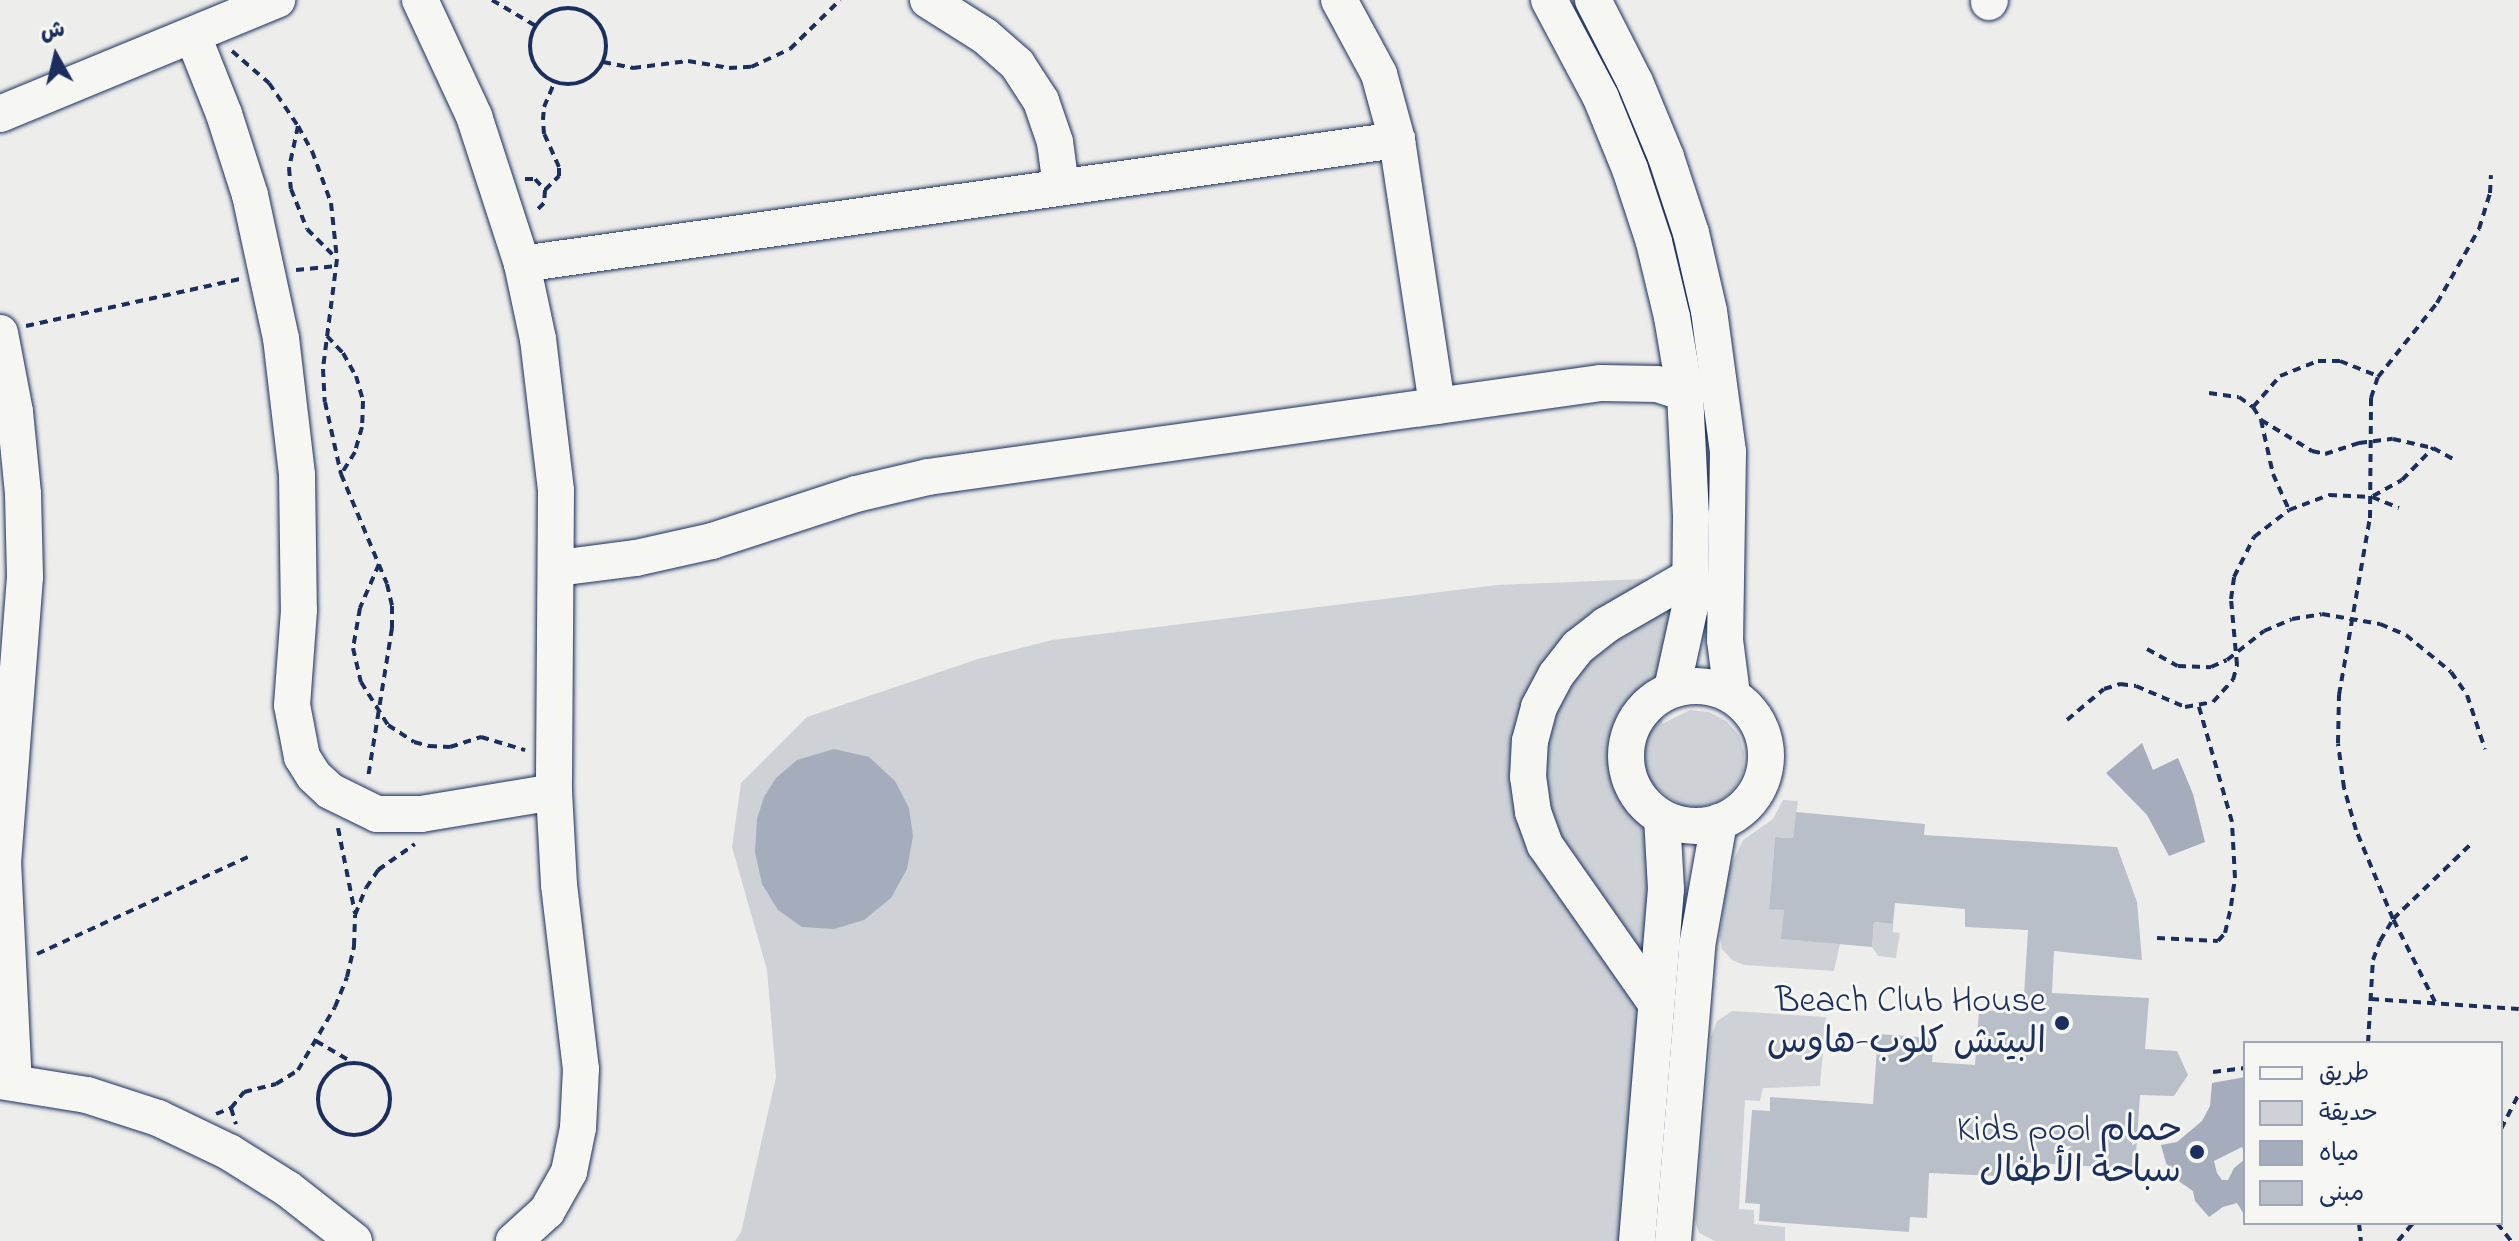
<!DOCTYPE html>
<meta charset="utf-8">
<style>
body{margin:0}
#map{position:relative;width:2519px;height:1241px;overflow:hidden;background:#edeeec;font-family:"Indie Flower","Playpen Sans Arabic",sans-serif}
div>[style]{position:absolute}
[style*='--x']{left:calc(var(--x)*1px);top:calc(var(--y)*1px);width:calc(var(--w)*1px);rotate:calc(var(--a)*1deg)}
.green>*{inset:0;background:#ced2d7}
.water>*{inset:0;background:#a5acbc}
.building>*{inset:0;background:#b9bfc8}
.path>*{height:4px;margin-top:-2px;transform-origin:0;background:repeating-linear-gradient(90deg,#1b2f5e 0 8px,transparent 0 14px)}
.path>.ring{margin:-2px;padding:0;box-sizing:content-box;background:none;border:4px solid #1b2f5e;border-radius:50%}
.roads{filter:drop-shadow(0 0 2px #1b2f5e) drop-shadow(0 0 2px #1b2f5e)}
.minor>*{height:36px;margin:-18px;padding:0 18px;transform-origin:18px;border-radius:18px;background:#f6f6f2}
.minor>.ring{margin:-18px;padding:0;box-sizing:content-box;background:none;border:36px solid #f6f6f2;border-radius:50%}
.dots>*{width:22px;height:22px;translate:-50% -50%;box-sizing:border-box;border:4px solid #f6f6f2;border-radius:50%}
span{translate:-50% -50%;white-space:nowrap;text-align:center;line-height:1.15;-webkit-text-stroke:6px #f6f6f2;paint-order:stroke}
.poi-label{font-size:36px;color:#1b2f5e}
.right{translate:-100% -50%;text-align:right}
.legend{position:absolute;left:2243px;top:1041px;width:260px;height:184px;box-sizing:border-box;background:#f6f6f2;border:2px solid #9ea6b7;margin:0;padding:10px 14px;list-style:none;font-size:24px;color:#1b2f5e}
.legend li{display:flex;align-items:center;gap:16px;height:40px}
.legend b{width:40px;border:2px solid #9ea6b7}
.north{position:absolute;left:16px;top:16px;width:80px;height:80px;-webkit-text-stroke:6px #f6f6f2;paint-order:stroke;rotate:352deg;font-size:22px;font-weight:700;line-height:32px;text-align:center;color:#1b2f5e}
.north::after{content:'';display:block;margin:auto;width:28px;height:36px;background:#1b2f5e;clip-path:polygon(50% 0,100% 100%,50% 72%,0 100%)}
</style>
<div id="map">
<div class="green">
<i style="clip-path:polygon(1665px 578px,1673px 579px,1662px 724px,1690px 710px,1709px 712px,1726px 721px,1739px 735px,1744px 753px,1743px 772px,1734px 789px,1720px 801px,1701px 807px,1682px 806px,1656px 788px,1620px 1241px,735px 1241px,741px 1232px,776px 1077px,767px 970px,732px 847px,741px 783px,807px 717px,978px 659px,1052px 640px,1497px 585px)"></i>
<i style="clip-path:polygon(1783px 800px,1798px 801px,1793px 838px,1775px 837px,1769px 908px,1784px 910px,1782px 939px,1840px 944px,1834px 971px,1744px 965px,1732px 960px,1722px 949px,1720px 936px,1728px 872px,1743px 840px,1773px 819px)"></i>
<i style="clip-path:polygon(1874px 922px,1893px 924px,1893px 932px,1900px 933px,1896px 958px,1878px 956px,1872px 947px)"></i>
<i style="clip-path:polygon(1732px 1011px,1826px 1017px,1820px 1086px,1763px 1088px,1760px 1101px,1745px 1100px,1739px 1209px,1754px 1210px,1754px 1224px,1785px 1227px,1785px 1241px,1715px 1241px,1699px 1233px,1695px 1219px,1711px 1037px,1717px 1021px)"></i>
</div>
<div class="water">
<i style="clip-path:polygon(2142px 743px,2153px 770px,2178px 758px,2193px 794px,2205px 842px,2169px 856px,2147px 815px,2106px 773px)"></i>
<i style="clip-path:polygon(834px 749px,869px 757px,895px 781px,909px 808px,913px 836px,907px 869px,891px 898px,864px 920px,834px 929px,802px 927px,778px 910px,762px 884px,755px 852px,757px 819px,764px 797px,776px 778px,797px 760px)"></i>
<i style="clip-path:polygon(2245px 1077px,2245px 1156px,2242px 1147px,2214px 1161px,2217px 1173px,2222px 1180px,2228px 1180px,2234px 1168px,2245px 1159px,2245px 1216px,2237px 1203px,2223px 1207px,2209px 1217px,2195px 1201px,2193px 1191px,2180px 1182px,2166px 1163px,2161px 1145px,2177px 1142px,2202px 1121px,2210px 1106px,2212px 1083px)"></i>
</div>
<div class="building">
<i style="clip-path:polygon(1796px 812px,1925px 824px,1924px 835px,2117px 847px,2137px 902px,2142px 960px,2054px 951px,2052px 993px,2149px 998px,2145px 1049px,2177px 1051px,2188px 1075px,2174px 1096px,2140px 1095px,2135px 1169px,2020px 1162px,2019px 1177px,1929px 1173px,1927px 1218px,1910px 1217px,1909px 1232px,1759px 1221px,1760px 1204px,1745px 1203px,1752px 1110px,1770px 1111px,1770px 1097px,1873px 1104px,1878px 1034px,1934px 1038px,1932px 1062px,1975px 1065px,1979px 1010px,2023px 1012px,2028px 930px,1965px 927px,1965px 909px,1895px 903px,1893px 924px,1874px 922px,1872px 947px,1781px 939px,1784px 910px,1769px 909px,1775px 837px,1793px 838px)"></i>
</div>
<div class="path">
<i style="--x:492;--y:0;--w:51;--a:30.6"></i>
<i class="ring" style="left:530px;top:8px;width:72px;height:72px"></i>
<i style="--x:232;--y:51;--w:49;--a:40.9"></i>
<i style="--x:269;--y:83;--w:52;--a:56"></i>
<i style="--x:298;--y:126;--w:29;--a:61"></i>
<i style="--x:312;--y:151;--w:55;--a:69.9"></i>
<i style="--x:331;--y:203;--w:56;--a:83.9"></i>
<i style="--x:337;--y:259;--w:111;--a:97.3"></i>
<i style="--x:323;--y:369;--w:33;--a:87"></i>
<i style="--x:325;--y:402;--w:74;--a:77.5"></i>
<i style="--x:341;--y:474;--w:119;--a:67.3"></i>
<i style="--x:387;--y:584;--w:23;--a:77"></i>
<i style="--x:392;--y:606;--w:22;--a:90"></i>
<i style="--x:392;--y:628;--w:152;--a:99.1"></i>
<i style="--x:603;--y:62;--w:31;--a:11"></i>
<i style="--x:633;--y:68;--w:55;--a:-7.3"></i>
<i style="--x:688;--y:61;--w:42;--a:9.7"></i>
<i style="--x:729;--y:68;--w:22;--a:-3"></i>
<i style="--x:751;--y:67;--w:43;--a:-24.8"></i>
<i style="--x:790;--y:49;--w:70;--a:-44.4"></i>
<i style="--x:298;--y:126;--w:43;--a:102.1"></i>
<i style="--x:289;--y:168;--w:21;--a:85"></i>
<i style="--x:291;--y:189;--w:43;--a:68.2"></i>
<i style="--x:307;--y:229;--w:42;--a:45"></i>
<i style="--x:525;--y:179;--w:10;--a:0"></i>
<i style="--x:535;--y:179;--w:15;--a:48"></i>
<i style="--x:545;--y:190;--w:13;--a:94"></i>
<i style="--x:544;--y:203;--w:13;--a:135"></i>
<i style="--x:545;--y:190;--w:20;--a:-45"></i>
<i style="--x:559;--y:176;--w:9;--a:-90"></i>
<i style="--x:559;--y:167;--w:36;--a:-114"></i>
<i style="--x:544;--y:134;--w:14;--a:-94"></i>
<i style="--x:543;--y:120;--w:13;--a:-86"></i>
<i style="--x:544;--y:107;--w:28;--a:-67"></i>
<i style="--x:296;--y:270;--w:41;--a:-5.6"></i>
<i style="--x:26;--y:326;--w:219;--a:-12.4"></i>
<i style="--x:327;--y:336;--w:23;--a:47"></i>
<i style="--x:343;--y:353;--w:26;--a:61"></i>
<i style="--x:356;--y:376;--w:26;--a:74"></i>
<i style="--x:363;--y:401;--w:26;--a:92"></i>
<i style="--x:362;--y:427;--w:26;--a:106"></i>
<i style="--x:355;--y:452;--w:26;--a:122"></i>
<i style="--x:2209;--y:393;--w:30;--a:8"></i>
<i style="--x:2239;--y:397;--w:17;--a:36"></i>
<i style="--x:2253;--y:407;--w:15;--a:58"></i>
<i style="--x:2261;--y:420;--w:55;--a:77.5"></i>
<i style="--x:2273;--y:474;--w:39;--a:66"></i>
<i style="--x:2253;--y:407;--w:41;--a:-48.9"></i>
<i style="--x:2280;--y:376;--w:41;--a:-21.5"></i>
<i style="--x:2318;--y:361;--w:22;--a:0"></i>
<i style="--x:2340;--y:361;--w:41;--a:21.5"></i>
<i style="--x:2261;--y:420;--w:60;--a:31.3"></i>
<i style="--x:2312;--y:451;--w:13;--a:13"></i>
<i style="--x:2325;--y:454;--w:36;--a:-18"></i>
<i style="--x:2359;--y:443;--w:34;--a:-7"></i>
<i style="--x:2393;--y:439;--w:41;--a:12.7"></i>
<i style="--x:2433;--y:448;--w:25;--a:29"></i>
<i style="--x:2373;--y:496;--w:33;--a:-29"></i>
<i style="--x:2402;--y:480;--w:45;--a:-45.9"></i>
<i style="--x:379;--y:564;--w:48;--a:113.4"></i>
<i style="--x:360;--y:608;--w:41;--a:99.9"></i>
<i style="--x:353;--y:648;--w:35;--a:77"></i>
<i style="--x:361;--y:682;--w:51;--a:57.9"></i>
<i style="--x:388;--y:725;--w:31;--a:33"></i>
<i style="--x:414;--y:742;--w:16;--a:15"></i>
<i style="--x:429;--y:746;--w:21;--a:3"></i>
<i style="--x:450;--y:747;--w:33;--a:-18"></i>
<i style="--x:481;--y:737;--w:46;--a:16.5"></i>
<i style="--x:2147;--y:649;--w:35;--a:29"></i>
<i style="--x:2178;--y:666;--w:33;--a:2"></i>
<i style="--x:2211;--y:667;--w:17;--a:-24"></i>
<i style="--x:2227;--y:660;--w:47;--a:-38.1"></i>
<i style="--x:2264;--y:631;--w:30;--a:-23"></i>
<i style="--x:2292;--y:619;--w:30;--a:-9"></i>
<i style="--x:2322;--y:614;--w:59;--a:9.8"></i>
<i style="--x:2380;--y:624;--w:28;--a:23"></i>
<i style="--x:2406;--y:635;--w:58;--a:39.4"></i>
<i style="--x:2451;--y:672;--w:28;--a:55"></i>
<i style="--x:2467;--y:695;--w:57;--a:71.6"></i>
<i style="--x:2067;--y:720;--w:48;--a:-40"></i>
<i style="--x:2104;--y:689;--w:17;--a:-17"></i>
<i style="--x:2120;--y:684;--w:16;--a:7"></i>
<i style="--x:2136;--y:686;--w:53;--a:23.2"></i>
<i style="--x:2185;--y:707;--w:28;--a:-10"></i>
<i style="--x:2213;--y:702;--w:30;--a:-48"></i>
<i style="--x:2233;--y:680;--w:16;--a:-75"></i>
<i style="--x:2237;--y:665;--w:66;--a:-95.2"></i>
<i style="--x:2231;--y:599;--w:22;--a:-82"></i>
<i style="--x:2234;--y:577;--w:45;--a:-63.4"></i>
<i style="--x:2254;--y:537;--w:44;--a:-37.6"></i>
<i style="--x:2289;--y:510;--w:43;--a:-20.6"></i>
<i style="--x:2329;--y:495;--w:43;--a:2.7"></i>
<i style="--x:2372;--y:497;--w:29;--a:22"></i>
<i style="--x:338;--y:828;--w:87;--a:78.7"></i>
<i style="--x:2157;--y:938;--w:61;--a:2.8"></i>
<i style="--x:2218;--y:941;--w:11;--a:-49"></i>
<i style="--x:2225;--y:933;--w:28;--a:-77"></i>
<i style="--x:2231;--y:906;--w:28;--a:-82"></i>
<i style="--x:2235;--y:878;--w:56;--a:-93.1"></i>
<i style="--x:2232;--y:822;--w:120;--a:-106"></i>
<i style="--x:37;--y:954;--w:232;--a:-24.7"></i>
<i style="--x:2371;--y:999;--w:148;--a:3.9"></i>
<i style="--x:2435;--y:1002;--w:93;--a:-116.8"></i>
<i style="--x:2393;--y:919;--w:96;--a:-112.6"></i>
<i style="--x:2356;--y:830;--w:44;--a:-105.9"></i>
<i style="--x:2344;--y:788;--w:45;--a:-97.6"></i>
<i style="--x:2338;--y:743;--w:48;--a:-88.8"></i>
<i style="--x:2339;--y:695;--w:180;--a:-80.1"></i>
<i style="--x:2370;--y:518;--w:120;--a:-89.5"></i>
<i style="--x:2371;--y:398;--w:22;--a:-72"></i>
<i style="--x:2378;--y:377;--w:95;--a:-51.4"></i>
<i style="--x:2437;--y:303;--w:85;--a:-60.4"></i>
<i style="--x:2479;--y:229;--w:38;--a:-73"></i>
<i style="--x:2490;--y:193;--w:18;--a:-87"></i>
<i style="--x:316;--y:1041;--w:42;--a:30.3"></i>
<i style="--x:2368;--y:1043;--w:83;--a:-86.6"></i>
<i style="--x:2373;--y:960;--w:20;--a:-70"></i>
<i style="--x:2380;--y:941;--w:26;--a:-59"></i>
<i style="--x:2393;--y:919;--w:110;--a:-43.9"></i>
<i class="ring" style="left:318px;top:1063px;width:68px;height:68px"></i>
<i style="--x:2213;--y:1072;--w:32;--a:-7"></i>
<i style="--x:231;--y:1108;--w:17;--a:73"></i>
<i style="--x:216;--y:1114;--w:16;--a:-22"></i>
<i style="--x:231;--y:1108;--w:21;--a:-51"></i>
<i style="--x:244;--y:1092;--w:33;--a:-14"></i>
<i style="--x:276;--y:1084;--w:26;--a:-32"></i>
<i style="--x:298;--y:1070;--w:73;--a:-59.6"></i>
<i style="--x:335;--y:1007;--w:32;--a:-68"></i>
<i style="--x:347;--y:977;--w:32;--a:-77"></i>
<i style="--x:354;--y:946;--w:31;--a:-88"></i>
<i style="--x:355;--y:915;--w:29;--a:-68"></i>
<i style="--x:366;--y:888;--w:22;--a:-56"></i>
<i style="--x:378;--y:870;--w:45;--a:-35.1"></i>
<i style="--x:2501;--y:1129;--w:39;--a:-63"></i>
<i style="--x:2359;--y:1223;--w:18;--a:84"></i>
<i style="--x:2497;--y:1223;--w:23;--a:52"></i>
<i style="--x:2398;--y:1241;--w:23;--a:-50"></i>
</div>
<div class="roads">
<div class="minor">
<i style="--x:420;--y:0;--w:128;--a:65"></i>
<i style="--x:474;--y:116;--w:156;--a:72"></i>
<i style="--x:522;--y:264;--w:77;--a:78"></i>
<i style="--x:538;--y:339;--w:153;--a:83.2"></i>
<i style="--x:556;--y:491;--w:301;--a:90.4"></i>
<i style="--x:554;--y:792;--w:93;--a:86.9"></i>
<i style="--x:559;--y:885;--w:185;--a:83.2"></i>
<i style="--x:581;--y:1069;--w:59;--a:92.9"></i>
<i style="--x:578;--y:1128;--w:45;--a:101.6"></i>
<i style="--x:569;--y:1172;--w:45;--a:119.4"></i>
<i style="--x:547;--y:1211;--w:45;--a:137.7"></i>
<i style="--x:928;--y:0;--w:67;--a:32.3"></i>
<i style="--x:985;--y:36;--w:43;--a:41.2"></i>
<i style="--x:1017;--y:64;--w:44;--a:57"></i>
<i style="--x:1041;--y:101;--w:43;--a:71.1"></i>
<i style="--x:1055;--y:142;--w:45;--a:82.4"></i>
<i style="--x:1339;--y:0;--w:84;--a:61.6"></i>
<i style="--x:1379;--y:74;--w:68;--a:74.7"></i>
<i style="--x:1397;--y:140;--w:269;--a:81.4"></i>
<i style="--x:1549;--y:0;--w:111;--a:62"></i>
<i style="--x:1601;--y:98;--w:77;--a:67.8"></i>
<i style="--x:1630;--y:169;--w:77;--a:71.8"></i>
<i style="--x:1654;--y:242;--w:77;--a:76.5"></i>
<i style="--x:1672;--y:317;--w:77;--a:80.3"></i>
<i style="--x:1685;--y:393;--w:122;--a:87.2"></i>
<i style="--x:1691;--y:515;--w:92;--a:90.6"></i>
<i style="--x:1690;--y:607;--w:84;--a:102.4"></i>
<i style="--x:1593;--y:0;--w:92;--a:62.9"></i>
<i style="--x:1635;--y:82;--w:81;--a:67.5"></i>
<i style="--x:1666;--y:157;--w:80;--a:71.8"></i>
<i style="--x:1691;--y:233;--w:80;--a:77"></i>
<i style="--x:1709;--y:311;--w:142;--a:82.3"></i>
<i style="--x:1728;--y:452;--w:188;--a:90.9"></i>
<i style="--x:1725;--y:640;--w:55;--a:82.7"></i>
<i style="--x:1989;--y:2;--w:2;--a:-63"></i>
<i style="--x:193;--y:36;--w:84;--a:68.3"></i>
<i style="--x:224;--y:114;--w:85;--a:72.2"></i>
<i style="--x:250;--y:195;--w:146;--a:77.8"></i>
<i style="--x:281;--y:338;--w:138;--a:83.3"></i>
<i style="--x:297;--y:475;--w:135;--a:89.2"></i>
<i style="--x:299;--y:610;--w:95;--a:94.2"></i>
<i style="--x:292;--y:705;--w:53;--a:79.1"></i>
<i style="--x:302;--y:757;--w:22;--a:58"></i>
<i style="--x:314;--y:776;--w:22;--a:43"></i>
<i style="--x:330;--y:791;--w:52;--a:26.1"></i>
<i style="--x:377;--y:814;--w:44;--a:0"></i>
<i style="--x:421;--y:814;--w:135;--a:-9.4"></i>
<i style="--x:0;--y:114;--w:300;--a:-22.4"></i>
<i style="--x:522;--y:264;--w:884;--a:-8.07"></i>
<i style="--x:0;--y:333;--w:80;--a:79.2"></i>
<i style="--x:15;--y:412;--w:82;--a:84.4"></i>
<i style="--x:23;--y:494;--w:83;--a:88.6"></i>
<i style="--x:25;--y:577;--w:285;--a:94.4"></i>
<i style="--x:3;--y:861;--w:221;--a:87.2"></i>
<i style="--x:558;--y:568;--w:79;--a:-7.3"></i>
<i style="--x:636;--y:558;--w:78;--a:-12.6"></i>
<i style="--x:712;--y:541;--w:151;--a:-18.1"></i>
<i style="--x:856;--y:494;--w:74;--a:-13.3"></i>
<i style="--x:928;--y:477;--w:680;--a:-7.95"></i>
<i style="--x:1601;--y:383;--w:56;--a:1"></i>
<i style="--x:1657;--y:384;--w:29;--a:18"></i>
<i class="ring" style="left:1626px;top:686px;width:104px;height:104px"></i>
<i style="--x:1655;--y:1002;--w:192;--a:-125"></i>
<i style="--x:1545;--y:845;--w:35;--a:-110"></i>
<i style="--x:1533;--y:812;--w:35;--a:-98"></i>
<i style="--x:1528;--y:777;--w:36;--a:-87"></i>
<i style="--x:1530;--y:741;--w:35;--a:-75"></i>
<i style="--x:1539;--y:707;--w:36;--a:-62"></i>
<i style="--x:1556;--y:675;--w:36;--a:-52"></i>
<i style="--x:1578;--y:647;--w:36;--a:-38"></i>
<i style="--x:1606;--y:625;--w:98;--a:-30"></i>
<i style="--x:0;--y:1081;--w:88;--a:9.1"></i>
<i style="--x:87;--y:1095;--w:75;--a:17.9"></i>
<i style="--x:158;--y:1118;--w:79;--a:25.6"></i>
<i style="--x:229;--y:1152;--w:70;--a:32.1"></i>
<i style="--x:288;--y:1189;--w:84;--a:38.2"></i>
<i style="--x:1637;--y:1241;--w:353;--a:-85.3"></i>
<i style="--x:1666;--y:889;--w:71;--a:-93.2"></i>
<i style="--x:1673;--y:1241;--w:296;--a:-85.3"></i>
<i style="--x:1697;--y:946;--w:126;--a:-79.9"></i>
</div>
</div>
<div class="dots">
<i style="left:2062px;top:1023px;background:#1b2f5e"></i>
<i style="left:2197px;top:1152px;background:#1b2f5e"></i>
</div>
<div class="poi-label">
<span class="right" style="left:2046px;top:1023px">Beach Club House<br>البيتش كلوب-هاوس</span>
<span class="right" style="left:2181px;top:1152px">Kids pool حمام<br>سباحة الأطفال</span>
</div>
<ul class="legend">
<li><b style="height:10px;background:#f6f6f2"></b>طريق</li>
<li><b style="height:22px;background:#ced2d7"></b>حديقة</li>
<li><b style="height:22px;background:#a5acbc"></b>مياه</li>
<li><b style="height:22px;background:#b9bfc8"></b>مبنى</li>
</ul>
<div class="north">ش</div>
</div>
